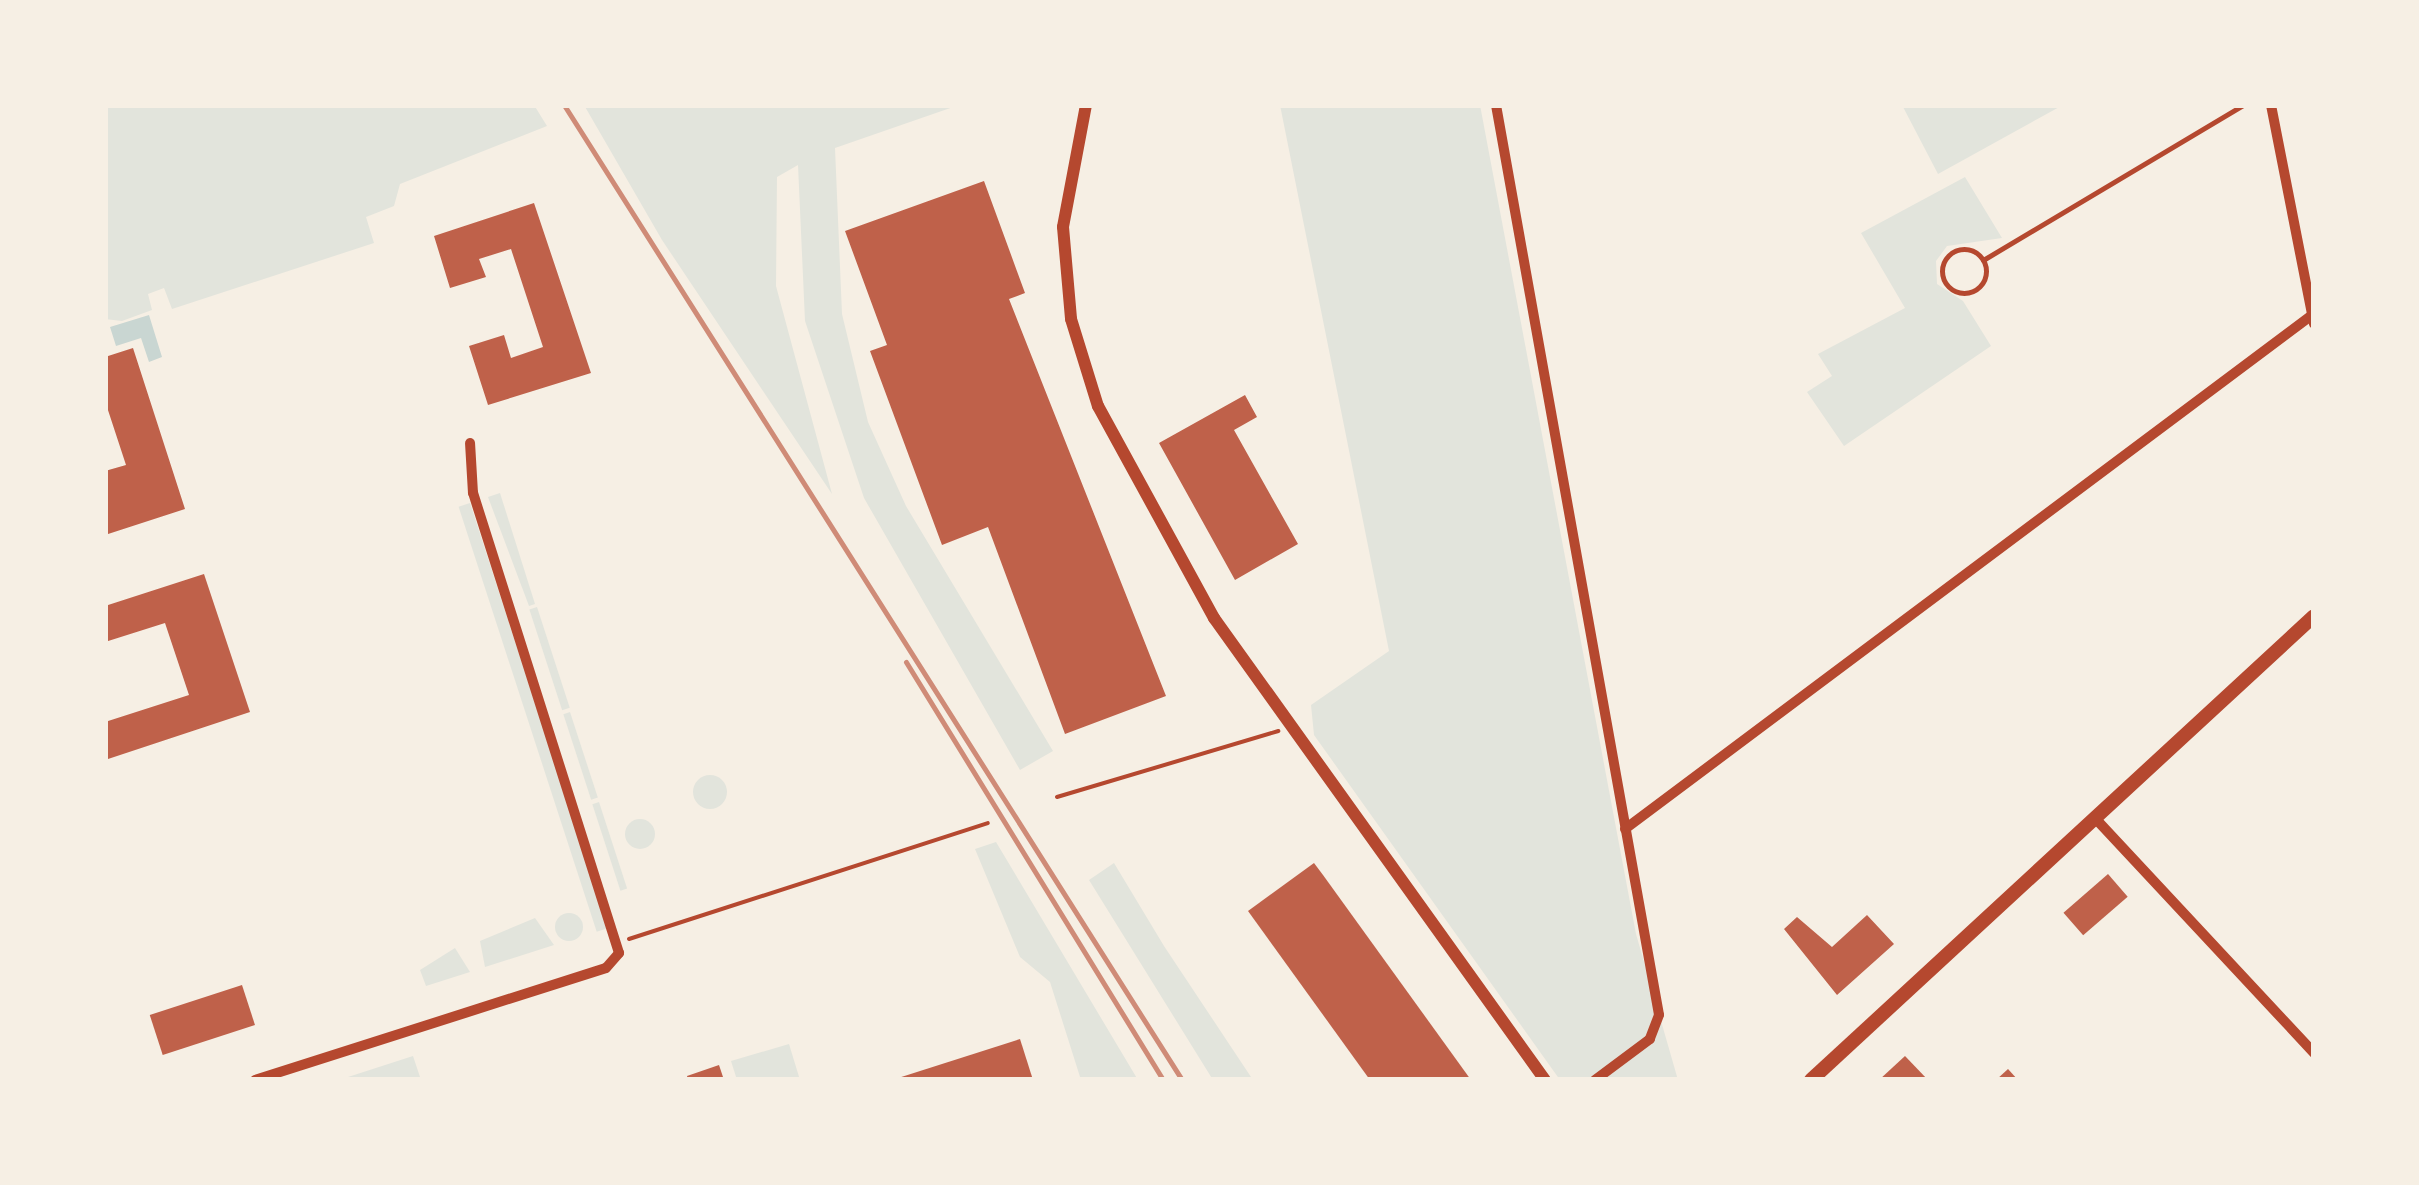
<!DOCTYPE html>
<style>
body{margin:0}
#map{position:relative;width:2419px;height:1185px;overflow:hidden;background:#f6efe4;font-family:Cabin,sans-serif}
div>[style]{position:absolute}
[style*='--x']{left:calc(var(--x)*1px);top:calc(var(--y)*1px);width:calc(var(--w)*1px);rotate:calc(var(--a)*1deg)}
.green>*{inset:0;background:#e2e4dc;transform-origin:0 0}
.round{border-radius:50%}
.water>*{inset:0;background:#c9d6d2}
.building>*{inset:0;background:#bf614a;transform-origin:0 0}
.path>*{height:4px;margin:-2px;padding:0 2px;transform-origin:2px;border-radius:2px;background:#b5482f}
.service>*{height:5px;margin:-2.5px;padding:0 2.5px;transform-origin:2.5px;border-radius:2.5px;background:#b5482f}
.service>.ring{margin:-2.5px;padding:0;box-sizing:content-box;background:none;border:5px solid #b5482f;border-radius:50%}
.minor>*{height:10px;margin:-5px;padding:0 5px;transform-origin:5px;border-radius:5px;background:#b5482f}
.tertiary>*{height:12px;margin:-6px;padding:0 6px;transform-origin:6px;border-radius:6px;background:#b5482f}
.secondary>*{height:14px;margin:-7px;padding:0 7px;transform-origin:7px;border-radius:7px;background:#b5482f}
.rail>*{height:5px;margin:-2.5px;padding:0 2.5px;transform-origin:2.5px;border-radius:2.5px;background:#cf8b77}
span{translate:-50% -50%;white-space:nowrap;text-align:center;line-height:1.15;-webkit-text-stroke:8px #f6efe4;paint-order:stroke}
.frame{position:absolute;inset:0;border:108px solid #f6efe4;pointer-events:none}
</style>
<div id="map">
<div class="green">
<i style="clip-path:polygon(105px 105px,534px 105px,547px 126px,400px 184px,394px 206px,366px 217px,374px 243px,172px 309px,164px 288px,148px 294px,152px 310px,122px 321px,105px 319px)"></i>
<i style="clip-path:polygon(584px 105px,959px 105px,835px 148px,842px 314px,868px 422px,906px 506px,1053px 751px,1020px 770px,864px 498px,805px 321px,798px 165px,777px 177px,776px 286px,832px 494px,662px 240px)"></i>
<i style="clip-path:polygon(1280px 105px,1480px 105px,1636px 934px,1678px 1080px,1560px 1080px,1314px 735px,1311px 705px,1389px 651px)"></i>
<i style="clip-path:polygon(1902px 105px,2063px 105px,1938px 174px)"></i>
<i style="clip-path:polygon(1965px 177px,2002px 238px,1947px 246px,1936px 261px,1937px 284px,1963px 301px,1991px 346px,1844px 446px,1807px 392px,1832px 376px,1818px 354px,1905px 308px,1861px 233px)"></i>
<i style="clip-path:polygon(500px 493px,535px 604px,529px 606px,488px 497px)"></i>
<i style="left:470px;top:503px;width:447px;height:12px;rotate:72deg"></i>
<i style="left:537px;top:607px;width:106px;height:8px;rotate:72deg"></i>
<i style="left:570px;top:712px;width:90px;height:7px;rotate:72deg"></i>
<i class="round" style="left:693px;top:775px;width:34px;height:34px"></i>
<i style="left:599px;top:802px;width:91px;height:7px;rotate:72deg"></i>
<i class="round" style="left:625px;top:819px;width:30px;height:30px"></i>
<i style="clip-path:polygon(996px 842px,1138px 1080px,1081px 1080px,1050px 982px,1020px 957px,975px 849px)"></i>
<i style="clip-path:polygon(1114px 863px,1164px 946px,1253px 1080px,1213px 1080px,1089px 880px)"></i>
<i class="round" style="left:555px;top:913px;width:28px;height:28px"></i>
<i style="clip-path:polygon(535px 918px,554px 945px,485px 967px,480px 941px)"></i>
<i style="clip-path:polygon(455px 948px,470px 972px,426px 986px,420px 970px)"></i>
<i style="clip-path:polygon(789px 1044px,800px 1080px,737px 1080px,731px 1061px)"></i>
<i style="clip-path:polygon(413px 1056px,421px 1080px,348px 1077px)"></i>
</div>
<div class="water">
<i style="clip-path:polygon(149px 315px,162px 357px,149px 362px,141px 338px,116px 346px,110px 327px)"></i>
</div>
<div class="building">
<i style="clip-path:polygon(984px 181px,1025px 293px,1009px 299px,1166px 696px,1065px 734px,988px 527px,942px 545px,870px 351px,887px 345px,845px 231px)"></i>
<i style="clip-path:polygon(534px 203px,591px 373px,488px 405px,469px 346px,504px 335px,511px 358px,543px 347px,511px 249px,479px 259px,486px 277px,450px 288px,434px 236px)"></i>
<i style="clip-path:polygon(133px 348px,185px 509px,105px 535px,105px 471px,126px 465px,105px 401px,105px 357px)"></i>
<i style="clip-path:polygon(1245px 395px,1257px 417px,1234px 430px,1298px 544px,1235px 580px,1159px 443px)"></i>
<i style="clip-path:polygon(204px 574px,250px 712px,105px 760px,105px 722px,189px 695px,165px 623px,105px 642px,105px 606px)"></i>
<i style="clip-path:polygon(1314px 863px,1323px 875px,1471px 1080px,1370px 1080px,1248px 911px)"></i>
<i style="left:2108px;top:874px;width:30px;height:59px;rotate:49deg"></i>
<i style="clip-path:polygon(1867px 915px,1894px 944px,1837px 995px,1784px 929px,1797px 917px,1832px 947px)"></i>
<i style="left:242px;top:985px;width:42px;height:97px;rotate:72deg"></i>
<i style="clip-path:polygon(1020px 1039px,1033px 1080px,895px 1080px,895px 1079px)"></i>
<i style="clip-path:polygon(1905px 1056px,1928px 1080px,1879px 1080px)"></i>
<i style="clip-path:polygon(719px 1065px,724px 1080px,688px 1080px,687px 1076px)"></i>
<i style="clip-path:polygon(2008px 1069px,2018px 1080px,1996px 1080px)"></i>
</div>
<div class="path">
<i style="--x:1057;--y:797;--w:231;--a:-16.6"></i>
<i style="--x:629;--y:939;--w:377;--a:-17.9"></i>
</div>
<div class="service">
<i class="ring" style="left:1942px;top:249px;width:39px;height:39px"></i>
<i style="--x:1983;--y:260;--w:303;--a:-30.8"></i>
</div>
<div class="minor">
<i style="--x:1496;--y:105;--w:924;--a:79.84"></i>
<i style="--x:1659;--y:1015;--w:26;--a:111"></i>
<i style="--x:1650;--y:1039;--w:69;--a:143.3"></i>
<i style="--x:2271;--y:105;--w:223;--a:78.9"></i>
<i style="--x:2094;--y:817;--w:323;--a:47"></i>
<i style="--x:1625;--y:829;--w:858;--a:-36.8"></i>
<i style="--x:255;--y:1080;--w:368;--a:-17.7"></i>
<i style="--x:606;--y:968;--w:20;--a:-49"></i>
<i style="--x:619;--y:953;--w:483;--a:-107.6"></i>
<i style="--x:473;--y:493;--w:50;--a:-93.4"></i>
</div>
<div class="tertiary">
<i style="--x:1086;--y:105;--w:124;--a:100.7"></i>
<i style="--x:1063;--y:227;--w:92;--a:85"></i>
<i style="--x:1071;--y:319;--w:91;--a:72.8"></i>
<i style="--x:1098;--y:406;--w:242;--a:61.3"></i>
<i style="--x:1214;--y:618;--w:568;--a:54.38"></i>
</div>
<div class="secondary">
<i style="--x:1811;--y:1080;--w:684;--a:-42.69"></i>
</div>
<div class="rail">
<i style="--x:564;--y:105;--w:1154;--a:57.63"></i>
<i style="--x:906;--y:662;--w:491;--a:58.4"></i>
</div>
<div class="frame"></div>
</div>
